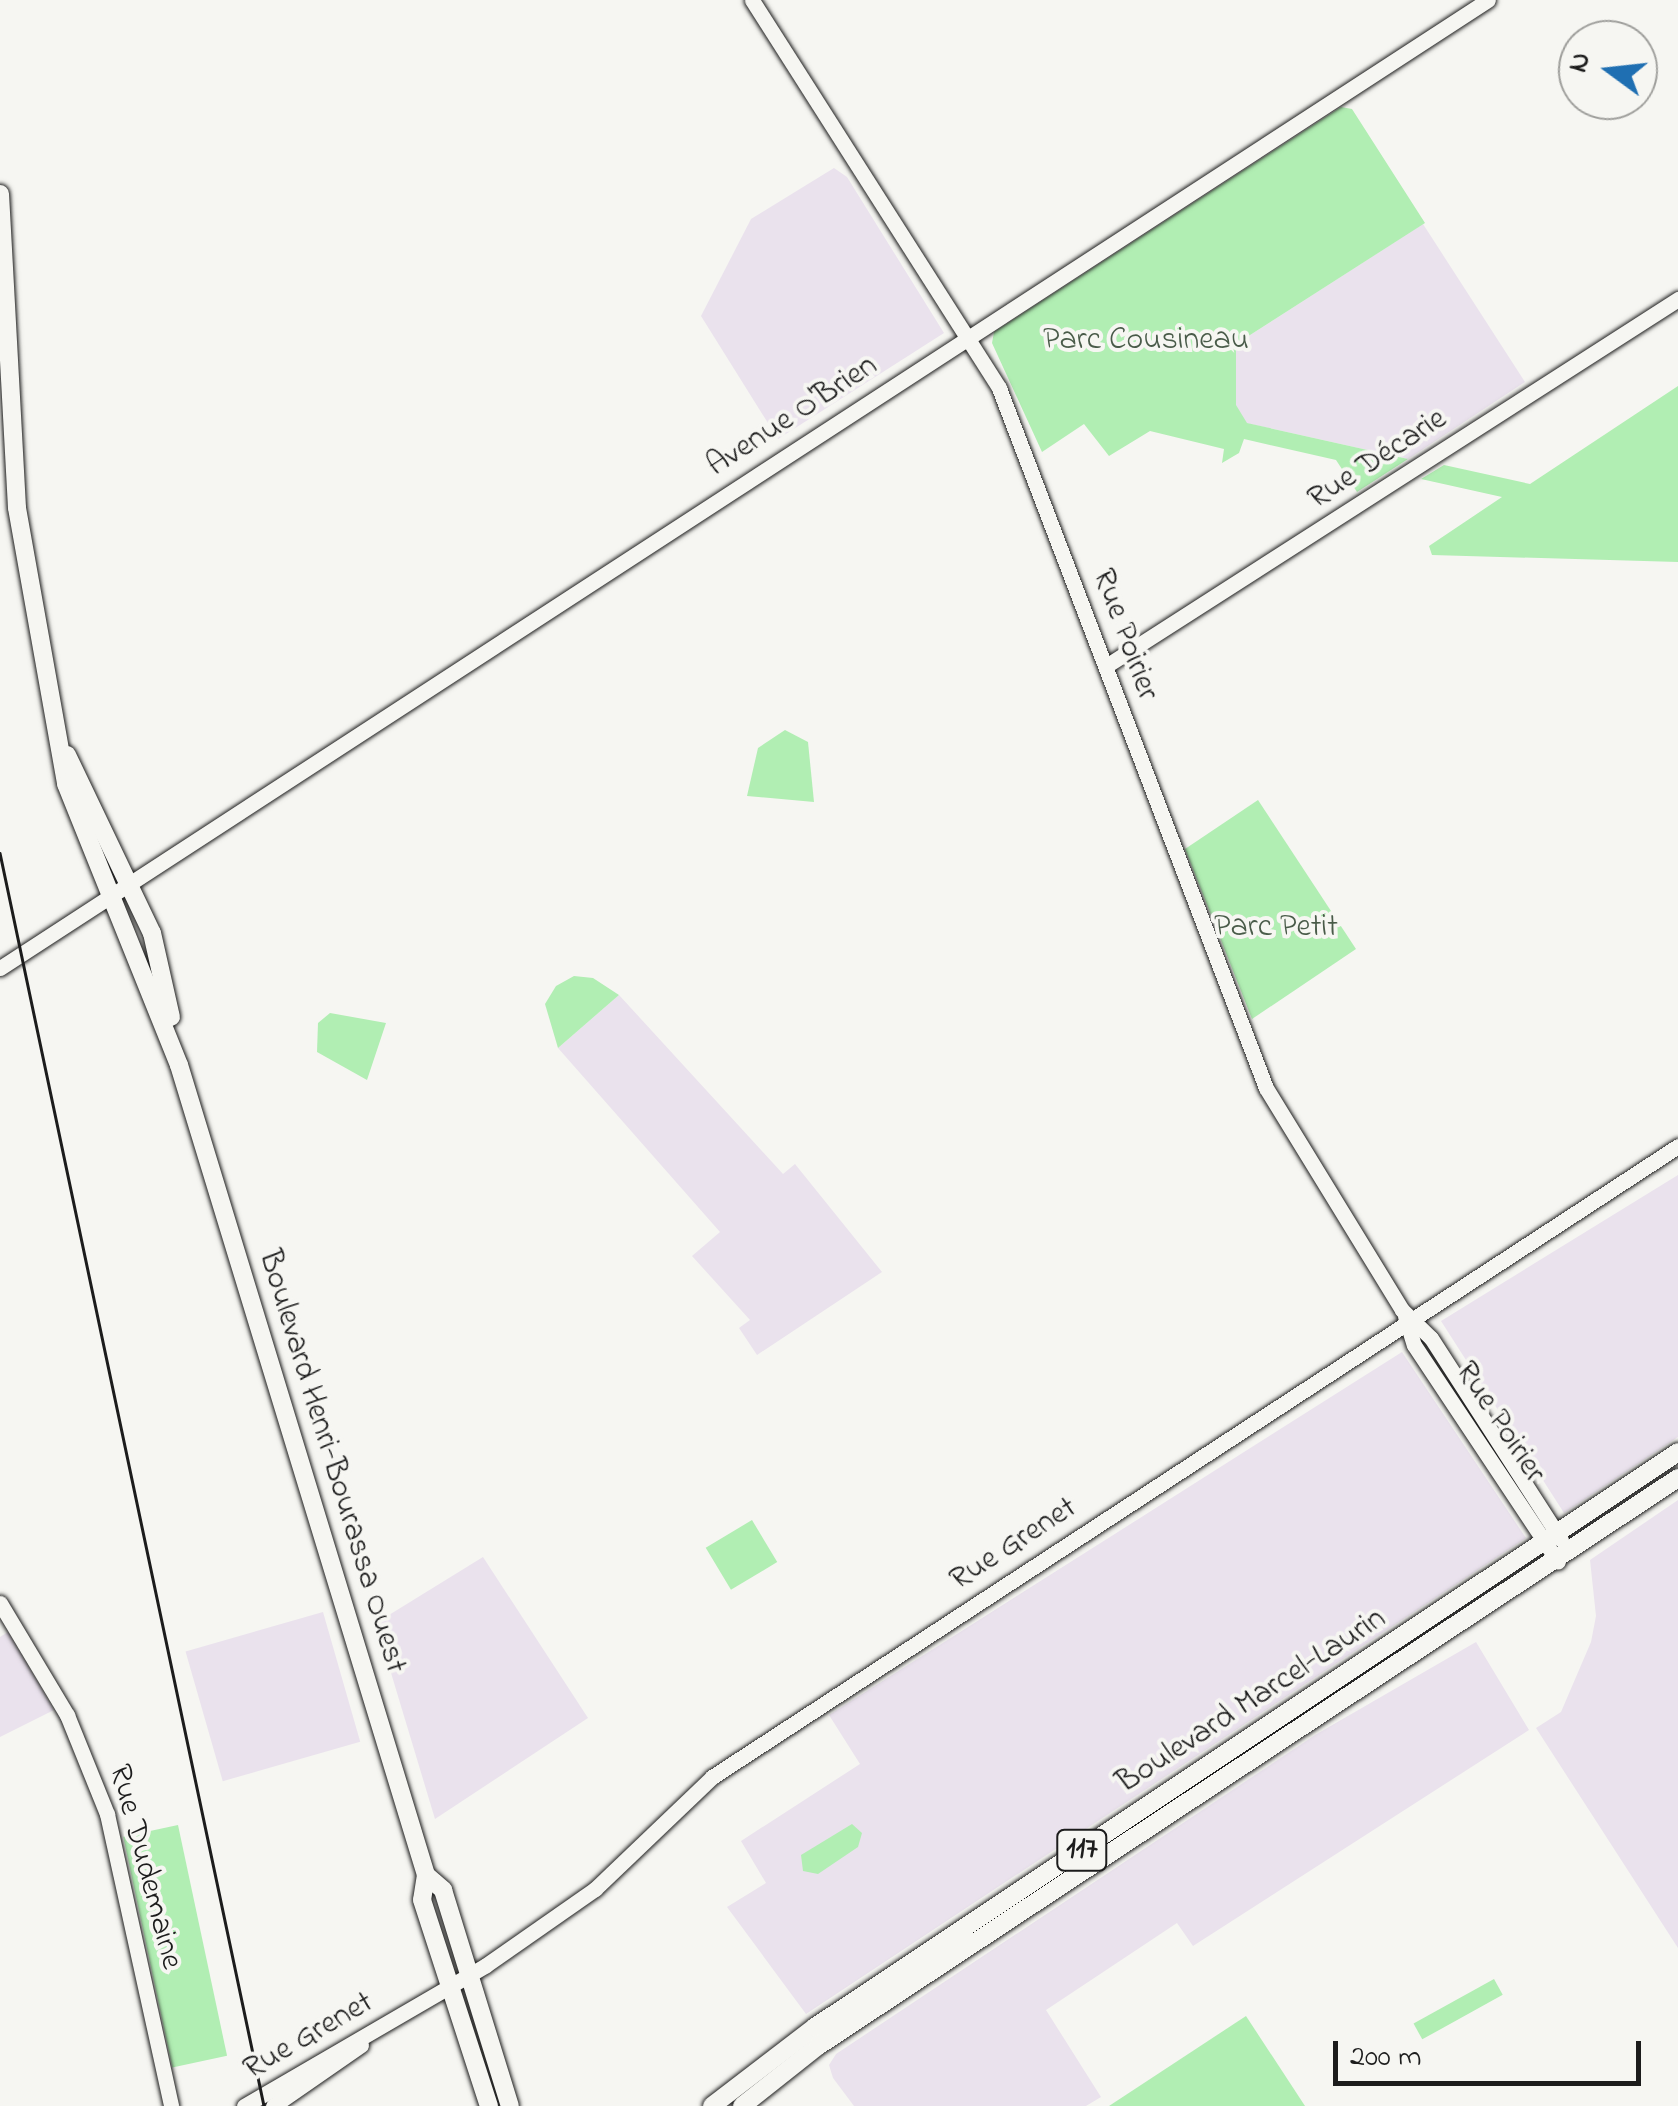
<!DOCTYPE html>
<meta charset="utf-8">
<style>
body{margin:0}
#map{position:relative;width:1678px;height:2106px;overflow:hidden;background:#f6f6f2;font-family:"Indie Flower",sans-serif}
div>[style]{position:absolute}
[style*='--x']{left:calc(var(--x)*1px);top:calc(var(--y)*1px);width:calc(var(--w)*1px);rotate:calc(var(--a)*1deg)}
.built>*{inset:0;background:#eae2ed;transform-origin:0 0}
.green>*{inset:0;background:#b1eeb3;transform-origin:0 0}
.roads{filter:drop-shadow(0 0 2px #1c1c1c) drop-shadow(0 0 2px #1c1c1c)}
.secondary>*{height:15px;margin:-7.5px;padding:0 7.5px;transform-origin:7.5px;border-radius:7.5px;background:#f6f6f2}
.primary>*{height:18px;margin:-9px;padding:0 9px;transform-origin:9px;border-radius:9px;background:#f6f6f2}
.tram>*{height:2.5px;margin:-1.25px;padding:0 1.25px;transform-origin:1.25px;border-radius:1.25px;background:#1c1c1c}
span{translate:-50% -50%;white-space:nowrap;text-align:center;line-height:1.15;-webkit-text-stroke:8px #f6f6f2;paint-order:stroke}
.shield-label span{padding:2px 8px;background:#f6f6f2;border:2px solid;border-radius:8px;-webkit-text-stroke-width:0}
.shield-label{font-size:30px;color:#1c1c1c;font-weight:700}
.park-label{font-size:32px;color:#495b49}
.street-label{font-size:32px;color:#1c1c1c}
.north{position:absolute;left:1558px;top:20px;width:100px;height:100px;box-sizing:border-box;background:#f6f6f2;border:2px solid #9f9f9c;border-radius:50%;rotate:285deg;font-size:28px;font-weight:700;line-height:40px;text-align:center;color:#1c1c1c}
.north::after{content:'';display:block;margin:auto;width:35px;height:45px;background:#1f6fb2;clip-path:polygon(50% 0,100% 100%,50% 72%,0 100%)}
.scale{position:absolute;left:1333px;top:2041px;width:308px;height:45px;box-sizing:border-box;border:5px solid #1c1c1c;border-top:0;padding-left:12px;font-size:30px;line-height:35px;white-space:nowrap;color:#1c1c1c;-webkit-text-stroke:8px #f6f6f2;paint-order:stroke}
</style>
<div id="map">
<div class="built">
<i style="clip-path:polygon(834px 168px,847px 177px,944px 333px,778px 439px,701px 316px,751px 219px)"></i>
<i style="clip-path:polygon(1423px 224px,1525px 382px,1408px 459px,1246px 423px,1236px 406px,1236px 344px)"></i>
<i style="clip-path:polygon(619px 995px,783px 1174px,795px 1164px,882px 1272px,757px 1355px,739px 1328px,750px 1320px,692px 1256px,720px 1232px,558px 1048px)"></i>
<i style="clip-path:polygon(1678px 1175px,1678px 1437px,1564px 1513px,1441px 1321px)"></i>
<i style="clip-path:polygon(1402px 1352px,1526px 1538px,806px 2014px,727px 1907px,766px 1883px,741px 1841px,860px 1764px,829px 1715px)"></i>
<i style="clip-path:polygon(1678px 1500px,1678px 1948px,1536px 1728px,1561px 1712px,1591px 1642px,1596px 1616px,1590px 1560px)"></i>
<i style="clip-path:polygon(483px 1557px,588px 1718px,435px 1819px,376px 1623px)"></i>
<i style="left:323px;top:1612px;width:135px;height:143px;rotate:74deg"></i>
<i style="clip-path:polygon(8px 1632px,54px 1710px,0 1737px,0 1637px)"></i>
<i style="clip-path:polygon(1476px 1642px,1529px 1730px,1193px 1946px,1177px 1923px,1046px 2010px,1101px 2097px,1086px 2106px,854px 2106px,833px 2078px,829px 2065px,836px 2054px,1315px 1735px)"></i>
</div>
<div class="green">
<i style="clip-path:polygon(1341px 107px,1352px 109px,1425px 223px,1236px 344px,1236px 405px,1247px 423px,1408px 459px,1357px 492px,1336px 460px,1244px 439px,1239px 453px,1222px 463px,1224px 449px,1150px 431px,1109px 456px,1084px 424px,1042px 452px,992px 343px,994px 332px)"></i>
<i style="clip-path:polygon(1678px 386px,1678px 562px,1432px 555px,1429px 546px,1502px 497px,1421px 479px,1444px 465px,1530px 484px)"></i>
<i style="clip-path:polygon(785px 730px,808px 742px,814px 802px,747px 796px,758px 748px)"></i>
<i style="clip-path:polygon(1258px 800px,1356px 949px,1252px 1019px,1185px 849px)"></i>
<i style="clip-path:polygon(574px 976px,593px 978px,619px 995px,558px 1048px,545px 1004px,556px 986px)"></i>
<i style="clip-path:polygon(330px 1013px,386px 1023px,367px 1080px,317px 1052px,318px 1023px)"></i>
<i style="left:752px;top:1520px;width:49px;height:54px;rotate:59deg"></i>
<i style="clip-path:polygon(852px 1824px,862px 1833px,858px 1847px,818px 1874px,803px 1871px,801px 1855px)"></i>
<i style="left:178px;top:1825px;width:236px;height:56px;rotate:78deg"></i>
<i style="left:1494px;top:1979px;width:18px;height:92px;rotate:61deg"></i>
<i style="clip-path:polygon(1246px 2016px,1305px 2106px,1109px 2106px)"></i>
</div>
<div class="roads">
<div class="secondary">
<i style="--x:752;--y:0;--w:460;--a:57.5"></i>
<i style="--x:999;--y:388;--w:749;--a:69.12"></i>
<i style="--x:1266;--y:1088;--w:260;--a:58.5"></i>
<i style="--x:1402;--y:1310;--w:40;--a:44"></i>
<i style="--x:1431;--y:1338;--w:240;--a:57.2"></i>
<i style="--x:1106;--y:666;--w:680;--a:-32.68"></i>
<i style="--x:0;--y:968;--w:1775;--a:-33.05"></i>
<i style="--x:1405;--y:1316;--w:30;--a:73"></i>
<i style="--x:1414;--y:1345;--w:260;--a:56.4"></i>
<i style="--x:0;--y:1603;--w:131;--a:59.1"></i>
<i style="--x:67;--y:1715;--w:107;--a:68"></i>
<i style="--x:107;--y:1814;--w:299;--a:77.6"></i>
<i style="--x:244;--y:2106;--w:280;--a:-30.2"></i>
<i style="--x:486;--y:1965;--w:133;--a:-34.9"></i>
<i style="--x:595;--y:1889;--w:162;--a:-43.7"></i>
<i style="--x:712;--y:1777;--w:1154;--a:-33.15"></i>
<i style="--x:273;--y:2106;--w:107;--a:-34.7"></i>
</div>
<div class="primary">
<i style="--x:0;--y:194;--w:314;--a:86.9"></i>
<i style="--x:17;--y:508;--w:280;--a:79.9"></i>
<i style="--x:66;--y:784;--w:303;--a:68.1"></i>
<i style="--x:179;--y:1065;--w:847;--a:73.04"></i>
<i style="--x:426;--y:1875;--w:25;--a:99"></i>
<i style="--x:422;--y:1900;--w:217;--a:72"></i>
<i style="--x:67;--y:755;--w:197;--a:64.5"></i>
<i style="--x:152;--y:933;--w:86;--a:77.3"></i>
<i style="--x:426;--y:1875;--w:23;--a:41"></i>
<i style="--x:443;--y:1890;--w:226;--a:72.8"></i>
<i style="--x:712;--y:2106;--w:130;--a:-37.5"></i>
<i style="--x:815;--y:2027;--w:1037;--a:-33.67"></i>
<i style="--x:742;--y:2106;--w:97;--a:-38.3"></i>
<i style="--x:818;--y:2046;--w:1031;--a:-33.44"></i>
</div>
</div>
<div class="tram">
<i style="--x:0;--y:853;--w:1281;--a:78.1"></i>
</div>
<div class="shield-label">
<span style="left:1082px;top:1850px">117</span>
</div>
<div class="park-label">
<span style="left:1146px;top:341px">Parc Cousineau</span>
<span style="left:1276px;top:928px">Parc Petit</span>
</div>
<div class="street-label">
<span style="left:793px;top:417px;rotate:-33deg">Avenue O'Brien</span>
<span style="left:1378px;top:460px;rotate:-33deg">Rue Décarie</span>
<span style="left:1124px;top:635px;rotate:70deg">Rue Poirier</span>
<span style="left:1499px;top:1423px;rotate:57deg">Rue Poirier</span>
<span style="left:331px;top:1462px;rotate:73deg">Boulevard Henri-Bourassa Ouest</span>
<span style="left:1014px;top:1545px;rotate:-33deg">Rue Grenet</span>
<span style="left:1252px;top:1702px;rotate:-33deg">Boulevard Marcel-Laurin</span>
<span style="left:144px;top:1867px;rotate:75deg">Rue Dudemaine</span>
<span style="left:309px;top:2037px;rotate:-30deg">Rue Grenet</span>
</div>
<div class="north">N</div>
<div class="scale">200 m</div>
</div>
